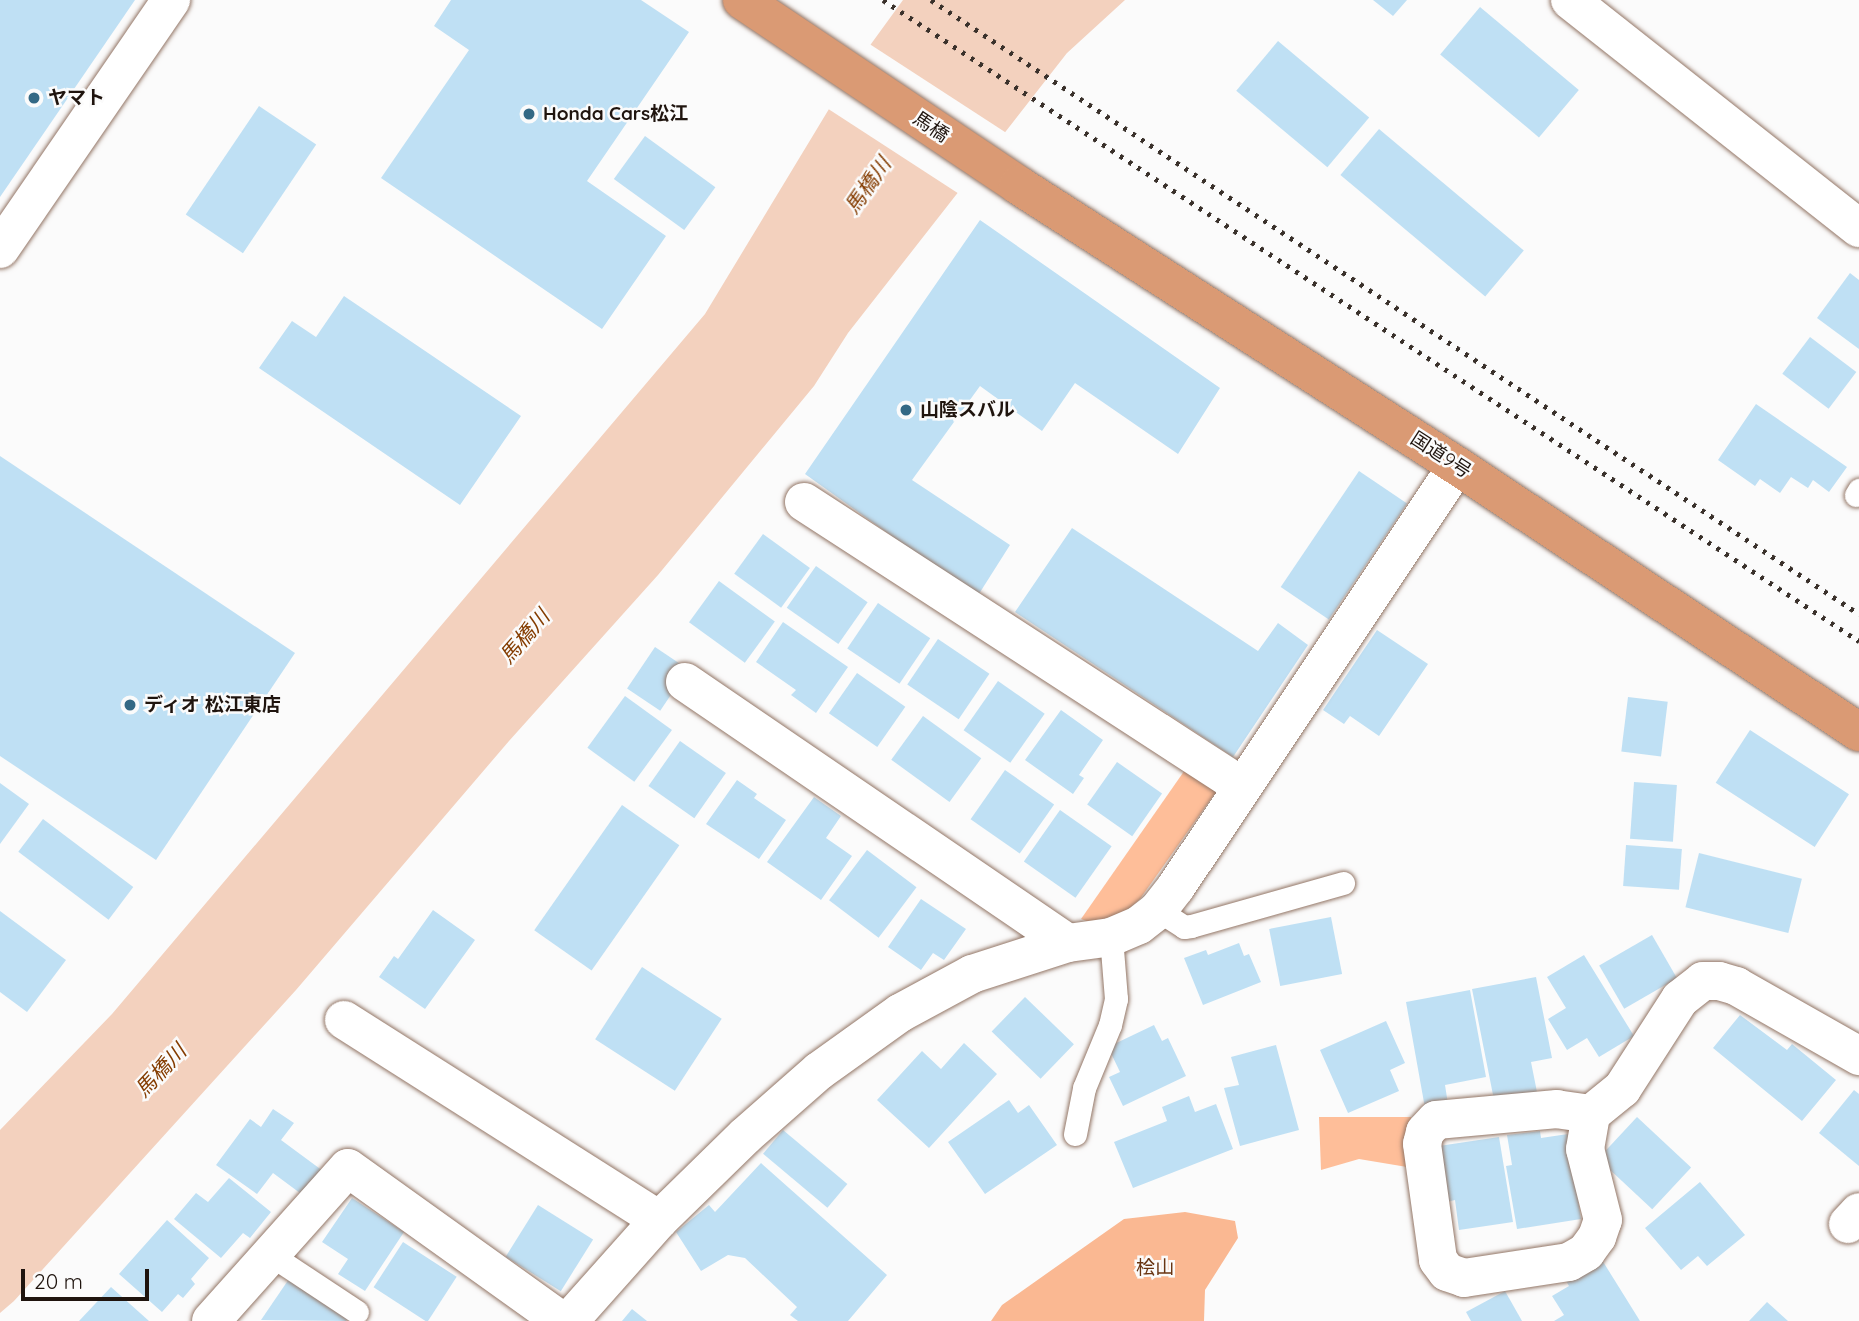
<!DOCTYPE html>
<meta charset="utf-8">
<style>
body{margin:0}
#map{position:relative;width:1859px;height:1321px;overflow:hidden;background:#fbfbfb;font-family:Quicksand,"Noto Sans JP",sans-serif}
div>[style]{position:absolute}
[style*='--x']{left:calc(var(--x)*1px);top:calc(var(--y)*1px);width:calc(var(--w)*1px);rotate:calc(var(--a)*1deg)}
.green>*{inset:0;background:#febe99}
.forest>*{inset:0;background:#fab892}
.water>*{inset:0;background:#f3d1be}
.pier>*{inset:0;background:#fbfbfb;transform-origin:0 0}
.building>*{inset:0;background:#bfe0f4;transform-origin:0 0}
.roads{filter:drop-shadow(0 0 2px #937666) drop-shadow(0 0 2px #937666)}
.service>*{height:23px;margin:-11.5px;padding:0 11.5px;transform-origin:11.5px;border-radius:11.5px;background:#fff}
.minor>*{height:38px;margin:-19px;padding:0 19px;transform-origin:19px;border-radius:19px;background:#fff}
.tertiary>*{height:38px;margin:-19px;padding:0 19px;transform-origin:19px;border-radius:19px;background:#fff}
.trunk>*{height:38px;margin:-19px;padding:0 19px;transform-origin:19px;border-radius:19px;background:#da9a74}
.rail>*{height:5px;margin-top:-2.5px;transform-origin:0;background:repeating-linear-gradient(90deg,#3a312b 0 3.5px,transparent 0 10.5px)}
.dots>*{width:19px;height:19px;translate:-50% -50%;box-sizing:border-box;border:4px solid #fbfbfb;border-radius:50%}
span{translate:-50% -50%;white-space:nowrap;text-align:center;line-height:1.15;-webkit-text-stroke:5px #fbfbfb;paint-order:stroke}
.poi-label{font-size:19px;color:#1f140e;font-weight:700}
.left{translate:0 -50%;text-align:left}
.street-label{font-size:19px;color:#1f140e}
.park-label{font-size:19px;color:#693512}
.water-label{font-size:21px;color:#843c00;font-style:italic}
.scale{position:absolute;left:21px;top:1269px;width:128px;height:32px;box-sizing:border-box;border:4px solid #1f140e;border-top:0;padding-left:9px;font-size:21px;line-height:24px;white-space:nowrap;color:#1f140e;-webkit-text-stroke:5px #fbfbfb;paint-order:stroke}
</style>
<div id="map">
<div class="green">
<i style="clip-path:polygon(1187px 767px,1218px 789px,1140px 899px,1123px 914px,1092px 923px,1081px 919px)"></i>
<i style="clip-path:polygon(1319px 1117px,1411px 1117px,1407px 1167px,1359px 1159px,1321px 1170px)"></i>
</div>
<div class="forest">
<i style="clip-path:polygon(1185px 1212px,1235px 1221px,1238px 1238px,1205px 1290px,1204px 1321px,991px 1321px,1002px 1305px,1124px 1219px)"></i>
</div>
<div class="water">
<i style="clip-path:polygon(903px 0,1125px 0,1067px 53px,848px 333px,814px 386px,658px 575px,509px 741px,296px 990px,14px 1301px,0 1313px,0 1130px,112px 1014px,705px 314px,855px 66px)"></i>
</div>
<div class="pier">
<i style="left:868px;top:43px;width:167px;height:77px;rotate:33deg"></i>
</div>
<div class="building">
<i style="clip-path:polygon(0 0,135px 0,0 197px)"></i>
<i style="clip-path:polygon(451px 0,641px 0,689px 32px,587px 181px,666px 236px,602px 329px,381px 178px,469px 50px,434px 26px)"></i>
<i style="clip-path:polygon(1373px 0,1407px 0,1393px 16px)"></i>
<i style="left:1480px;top:7px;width:129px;height:62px;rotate:40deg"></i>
<i style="left:1278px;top:41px;width:119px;height:65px;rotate:40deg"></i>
<i style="left:259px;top:106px;width:69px;height:131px;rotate:34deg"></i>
<i style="left:1379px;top:129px;width:189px;height:60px;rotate:40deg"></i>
<i style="left:645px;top:136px;width:87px;height:53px;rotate:36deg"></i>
<i style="clip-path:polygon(980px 220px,1220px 388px,1178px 454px,1075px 383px,1042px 431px,980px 386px,912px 480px,1010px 545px,977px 597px,805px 474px)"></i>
<i style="clip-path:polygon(1850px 273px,1859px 280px,1859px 349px,1817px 318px)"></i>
<i style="clip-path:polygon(344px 296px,521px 416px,460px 505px,259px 368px,292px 321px,316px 337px)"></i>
<i style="left:1810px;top:337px;width:58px;height:46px;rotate:37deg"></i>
<i style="clip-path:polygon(1756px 404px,1847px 467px,1829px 492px,1813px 480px,1808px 488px,1791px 477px,1780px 493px,1760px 479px,1755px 486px,1718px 460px)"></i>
<i style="clip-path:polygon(0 456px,295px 653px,156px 860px,0 756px)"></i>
<i style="left:1359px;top:471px;width:58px;height:140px;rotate:34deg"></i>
<i style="clip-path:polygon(1072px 528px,1258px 651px,1278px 623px,1308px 645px,1233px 757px,1015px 612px)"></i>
<i style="left:763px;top:534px;width:58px;height:49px;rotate:36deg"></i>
<i style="left:816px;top:566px;width:63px;height:51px;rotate:35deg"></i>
<i style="left:719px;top:581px;width:69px;height:51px;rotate:36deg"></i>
<i style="left:878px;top:603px;width:63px;height:55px;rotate:34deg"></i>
<i style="clip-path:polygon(783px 622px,848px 667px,816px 713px,791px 695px,796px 690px,756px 662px)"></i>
<i style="clip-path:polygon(1377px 630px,1428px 664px,1379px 736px,1350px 716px,1344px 724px,1323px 710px)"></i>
<i style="left:938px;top:639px;width:62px;height:55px;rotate:34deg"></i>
<i style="left:655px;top:647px;width:40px;height:50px;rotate:34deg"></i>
<i style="left:857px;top:673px;width:59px;height:49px;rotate:35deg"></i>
<i style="left:998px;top:681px;width:57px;height:60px;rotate:35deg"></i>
<i style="left:625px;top:696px;width:58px;height:64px;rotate:36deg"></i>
<i style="left:1628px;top:697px;width:40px;height:55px;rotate:7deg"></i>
<i style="clip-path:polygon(1061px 710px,1103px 740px,1079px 775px,1084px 778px,1073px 794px,1025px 760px)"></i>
<i style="left:923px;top:716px;width:72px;height:54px;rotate:36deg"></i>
<i style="left:1750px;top:730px;width:118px;height:63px;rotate:33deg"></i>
<i style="left:680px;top:741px;width:56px;height:55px;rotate:35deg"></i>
<i style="left:1117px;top:762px;width:55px;height:52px;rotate:35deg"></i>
<i style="left:1005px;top:770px;width:60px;height:60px;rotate:35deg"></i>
<i style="clip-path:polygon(737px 780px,757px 794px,754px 798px,786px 820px,759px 859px,706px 824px)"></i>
<i style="left:1634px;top:782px;width:43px;height:57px;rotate:4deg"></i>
<i style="clip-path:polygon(0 783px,29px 804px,0 844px)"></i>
<i style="clip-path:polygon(814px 797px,841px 816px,826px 838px,852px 856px,821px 900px,767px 862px)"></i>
<i style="left:622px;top:805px;width:70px;height:153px;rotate:35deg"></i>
<i style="left:1060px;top:810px;width:63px;height:63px;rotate:35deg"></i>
<i style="left:43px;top:819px;width:113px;height:41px;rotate:37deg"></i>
<i style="left:1626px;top:845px;width:56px;height:41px;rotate:4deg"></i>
<i style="left:867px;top:850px;width:62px;height:63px;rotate:37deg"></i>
<i style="left:1699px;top:853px;width:106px;height:56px;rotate:14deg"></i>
<i style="clip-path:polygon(921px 899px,966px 929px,944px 960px,933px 953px,921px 970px,888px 947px)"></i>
<i style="clip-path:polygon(433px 910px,475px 940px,425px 1009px,379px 977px,394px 956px,398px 959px)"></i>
<i style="clip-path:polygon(0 911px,66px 960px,27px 1012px,0 992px)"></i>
<i style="left:1331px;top:917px;width:58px;height:63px;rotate:79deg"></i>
<i style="left:1652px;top:935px;width:50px;height:61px;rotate:60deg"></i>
<i style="clip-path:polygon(1239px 943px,1244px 956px,1249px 954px,1261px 982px,1203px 1005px,1184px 958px,1206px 950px,1208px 955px)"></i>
<i style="clip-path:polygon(1584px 955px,1634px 1036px,1599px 1057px,1587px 1038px,1567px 1050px,1548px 1019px,1566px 1008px,1547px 977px)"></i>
<i style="left:642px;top:967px;width:95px;height:86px;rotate:33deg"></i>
<i style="clip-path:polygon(1536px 977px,1552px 1058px,1531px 1062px,1538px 1097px,1495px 1105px,1472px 989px)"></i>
<i style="clip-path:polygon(1470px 990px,1486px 1077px,1445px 1085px,1448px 1104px,1425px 1108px,1406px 1002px)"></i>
<i style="left:1025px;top:997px;width:68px;height:48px;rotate:44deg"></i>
<i style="clip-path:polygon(1740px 1015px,1787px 1050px,1792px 1044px,1836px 1080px,1802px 1121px,1713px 1048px)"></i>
<i style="clip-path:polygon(1386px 1021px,1405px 1063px,1390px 1070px,1399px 1091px,1348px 1113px,1320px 1050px)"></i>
<i style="clip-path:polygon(1154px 1025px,1162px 1041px,1168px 1038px,1186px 1076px,1123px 1106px,1109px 1077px,1120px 1072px,1108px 1047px)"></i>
<i style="clip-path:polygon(964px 1043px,997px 1074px,929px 1148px,877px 1100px,922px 1051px,941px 1069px)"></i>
<i style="clip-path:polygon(1276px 1045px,1299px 1130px,1240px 1146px,1224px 1088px,1239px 1085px,1231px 1057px)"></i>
<i style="clip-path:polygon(1854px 1090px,1859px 1094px,1859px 1166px,1819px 1133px)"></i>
<i style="clip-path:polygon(1189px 1096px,1195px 1112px,1216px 1104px,1233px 1149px,1133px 1188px,1114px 1142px,1167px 1121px,1162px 1107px)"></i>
<i style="clip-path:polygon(1009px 1100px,1018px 1113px,1029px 1105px,1057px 1145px,985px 1194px,948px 1142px)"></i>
<i style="clip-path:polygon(273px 1109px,294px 1123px,281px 1140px,323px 1171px,304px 1196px,273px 1173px,257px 1194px,216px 1165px,250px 1119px,261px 1127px)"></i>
<i style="left:1637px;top:1117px;width:74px;height:57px;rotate:43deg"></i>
<i style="left:783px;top:1130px;width:84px;height:31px;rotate:40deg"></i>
<i style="clip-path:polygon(1540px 1131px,1541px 1138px,1568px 1134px,1581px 1219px,1517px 1229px,1506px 1166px,1512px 1165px,1507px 1135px)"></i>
<i style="clip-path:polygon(1499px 1137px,1513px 1222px,1459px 1230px,1455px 1200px,1447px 1202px,1439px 1146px)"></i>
<i style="clip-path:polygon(761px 1163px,887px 1275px,848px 1321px,798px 1321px,790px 1315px,797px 1307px,745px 1258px,728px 1255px,701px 1271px,676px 1232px,709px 1205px,715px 1212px)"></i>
<i style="clip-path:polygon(229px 1178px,271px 1212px,250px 1238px,243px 1233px,221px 1258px,174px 1219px,196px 1193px,208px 1202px)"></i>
<i style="clip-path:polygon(1700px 1182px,1745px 1235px,1707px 1266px,1698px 1256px,1681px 1270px,1645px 1228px)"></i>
<i style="clip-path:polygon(352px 1198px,404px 1232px,365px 1291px,338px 1274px,348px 1259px,322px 1242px)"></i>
<i style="left:538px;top:1205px;width:65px;height:61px;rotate:32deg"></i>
<i style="clip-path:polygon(167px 1220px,209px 1258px,191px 1279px,195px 1284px,183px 1298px,178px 1294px,162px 1312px,119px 1274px)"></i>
<i style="left:403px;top:1242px;width:64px;height:54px;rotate:33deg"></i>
<i style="clip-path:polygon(1602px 1260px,1640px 1321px,1554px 1321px,1564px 1315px,1552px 1296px,1569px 1286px,1566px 1281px)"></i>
<i style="clip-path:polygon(291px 1276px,349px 1316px,346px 1321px,261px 1320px)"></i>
<i style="clip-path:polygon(111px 1287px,149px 1321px,79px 1321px)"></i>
<i style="clip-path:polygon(1505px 1291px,1522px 1321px,1471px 1321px,1466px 1312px)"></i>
<i style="clip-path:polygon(1767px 1302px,1788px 1321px,1749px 1321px)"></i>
<i style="clip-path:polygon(632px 1309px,647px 1321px,622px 1321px)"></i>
</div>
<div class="roads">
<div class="service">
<i style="--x:1856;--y:495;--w:6;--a:-59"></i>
<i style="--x:1158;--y:910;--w:31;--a:33"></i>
<i style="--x:1184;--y:927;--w:7;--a:-8"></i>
<i style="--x:1191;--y:926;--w:158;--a:-15.8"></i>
<i style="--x:1075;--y:1134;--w:47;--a:-78.9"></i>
<i style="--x:1084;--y:1088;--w:68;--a:-67.6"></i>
<i style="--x:1110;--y:1025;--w:27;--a:-77"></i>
<i style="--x:1116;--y:999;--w:62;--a:-94.6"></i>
<i style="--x:271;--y:1255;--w:103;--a:33.5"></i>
</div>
<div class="minor">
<i style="--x:0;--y:249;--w:302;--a:-55.5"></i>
<i style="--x:804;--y:502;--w:523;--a:32.99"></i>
<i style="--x:685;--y:682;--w:463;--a:34.3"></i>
<i style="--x:344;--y:1020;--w:373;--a:32.4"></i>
<i style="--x:1591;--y:1114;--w:34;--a:-172"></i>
<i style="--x:1557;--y:1109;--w:121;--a:174.8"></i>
<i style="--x:1436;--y:1120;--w:16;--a:133"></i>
<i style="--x:1425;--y:1132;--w:12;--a:104"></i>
<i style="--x:1422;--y:1144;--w:117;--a:82.1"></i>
<i style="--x:1438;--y:1260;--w:15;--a:53"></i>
<i style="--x:1447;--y:1272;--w:18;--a:19"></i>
<i style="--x:1464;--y:1278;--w:106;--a:-8.7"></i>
<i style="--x:1569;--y:1262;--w:20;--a:-30"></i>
<i style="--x:1586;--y:1252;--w:19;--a:-54"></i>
<i style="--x:1597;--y:1237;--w:18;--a:-71"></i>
<i style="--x:1603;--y:1220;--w:73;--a:-104.2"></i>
<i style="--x:1585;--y:1149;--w:36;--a:-80"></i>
<i style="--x:1591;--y:1114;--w:40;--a:-39"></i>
<i style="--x:1622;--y:1089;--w:107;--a:-57.2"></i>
<i style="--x:1680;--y:999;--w:29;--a:-38"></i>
<i style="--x:1703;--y:981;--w:16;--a:0"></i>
<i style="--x:1719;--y:981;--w:18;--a:16"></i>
<i style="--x:1736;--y:986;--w:142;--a:29.6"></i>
<i style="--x:1848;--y:1224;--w:16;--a:-47"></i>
<i style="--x:211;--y:1321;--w:205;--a:-48.2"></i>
<i style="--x:348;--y:1168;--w:263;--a:35.6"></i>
<i style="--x:569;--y:1321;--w:135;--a:-48.3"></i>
<i style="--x:659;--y:1220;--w:120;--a:-44.3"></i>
<i style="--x:745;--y:1136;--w:98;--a:-41.3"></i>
<i style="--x:819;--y:1071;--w:100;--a:-35.6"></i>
<i style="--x:900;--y:1013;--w:82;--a:-28.4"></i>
<i style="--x:972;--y:974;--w:101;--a:-17.9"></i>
<i style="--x:1068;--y:943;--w:43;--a:-7.9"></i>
<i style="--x:1111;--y:937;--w:30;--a:-23"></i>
<i style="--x:1139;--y:925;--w:24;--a:-38"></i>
<i style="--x:1158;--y:910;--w:29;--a:-52"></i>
<i style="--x:1176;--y:887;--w:506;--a:-56.28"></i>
</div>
<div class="tertiary">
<i style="--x:1570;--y:0;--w:368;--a:38.3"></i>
</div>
<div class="trunk">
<i style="--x:742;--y:0;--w:332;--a:33.8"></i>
<i style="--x:1018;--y:185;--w:521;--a:32.62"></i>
<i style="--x:1457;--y:466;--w:482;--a:33.5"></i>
</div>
</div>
<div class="rail">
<i style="--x:883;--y:0;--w:1168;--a:33.3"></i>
<i style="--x:931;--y:0;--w:1113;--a:33.49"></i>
</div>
<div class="dots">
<i style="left:34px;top:98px;background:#346985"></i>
<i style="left:529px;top:114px;background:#346985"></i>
<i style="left:906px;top:410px;background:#346985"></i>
<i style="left:130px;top:705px;background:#346985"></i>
</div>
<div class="poi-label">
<span class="left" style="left:48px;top:98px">ヤマト</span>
<span class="left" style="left:543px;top:114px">Honda Cars松江</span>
<span class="left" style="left:920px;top:410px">山陰スバル</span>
<span class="left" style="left:144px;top:705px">ディオ 松江東店</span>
</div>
<div class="street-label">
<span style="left:931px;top:127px;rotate:34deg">馬橋</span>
<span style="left:1441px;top:455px;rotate:33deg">国道9号</span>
</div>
<div class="park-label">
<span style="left:1155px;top:1268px">桧山</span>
</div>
<div class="water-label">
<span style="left:867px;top:185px;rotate:-55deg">馬橋川</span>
<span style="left:524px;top:636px;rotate:-49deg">馬橋川</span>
<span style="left:160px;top:1070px;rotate:-47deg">馬橋川</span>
</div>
<div class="scale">20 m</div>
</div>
